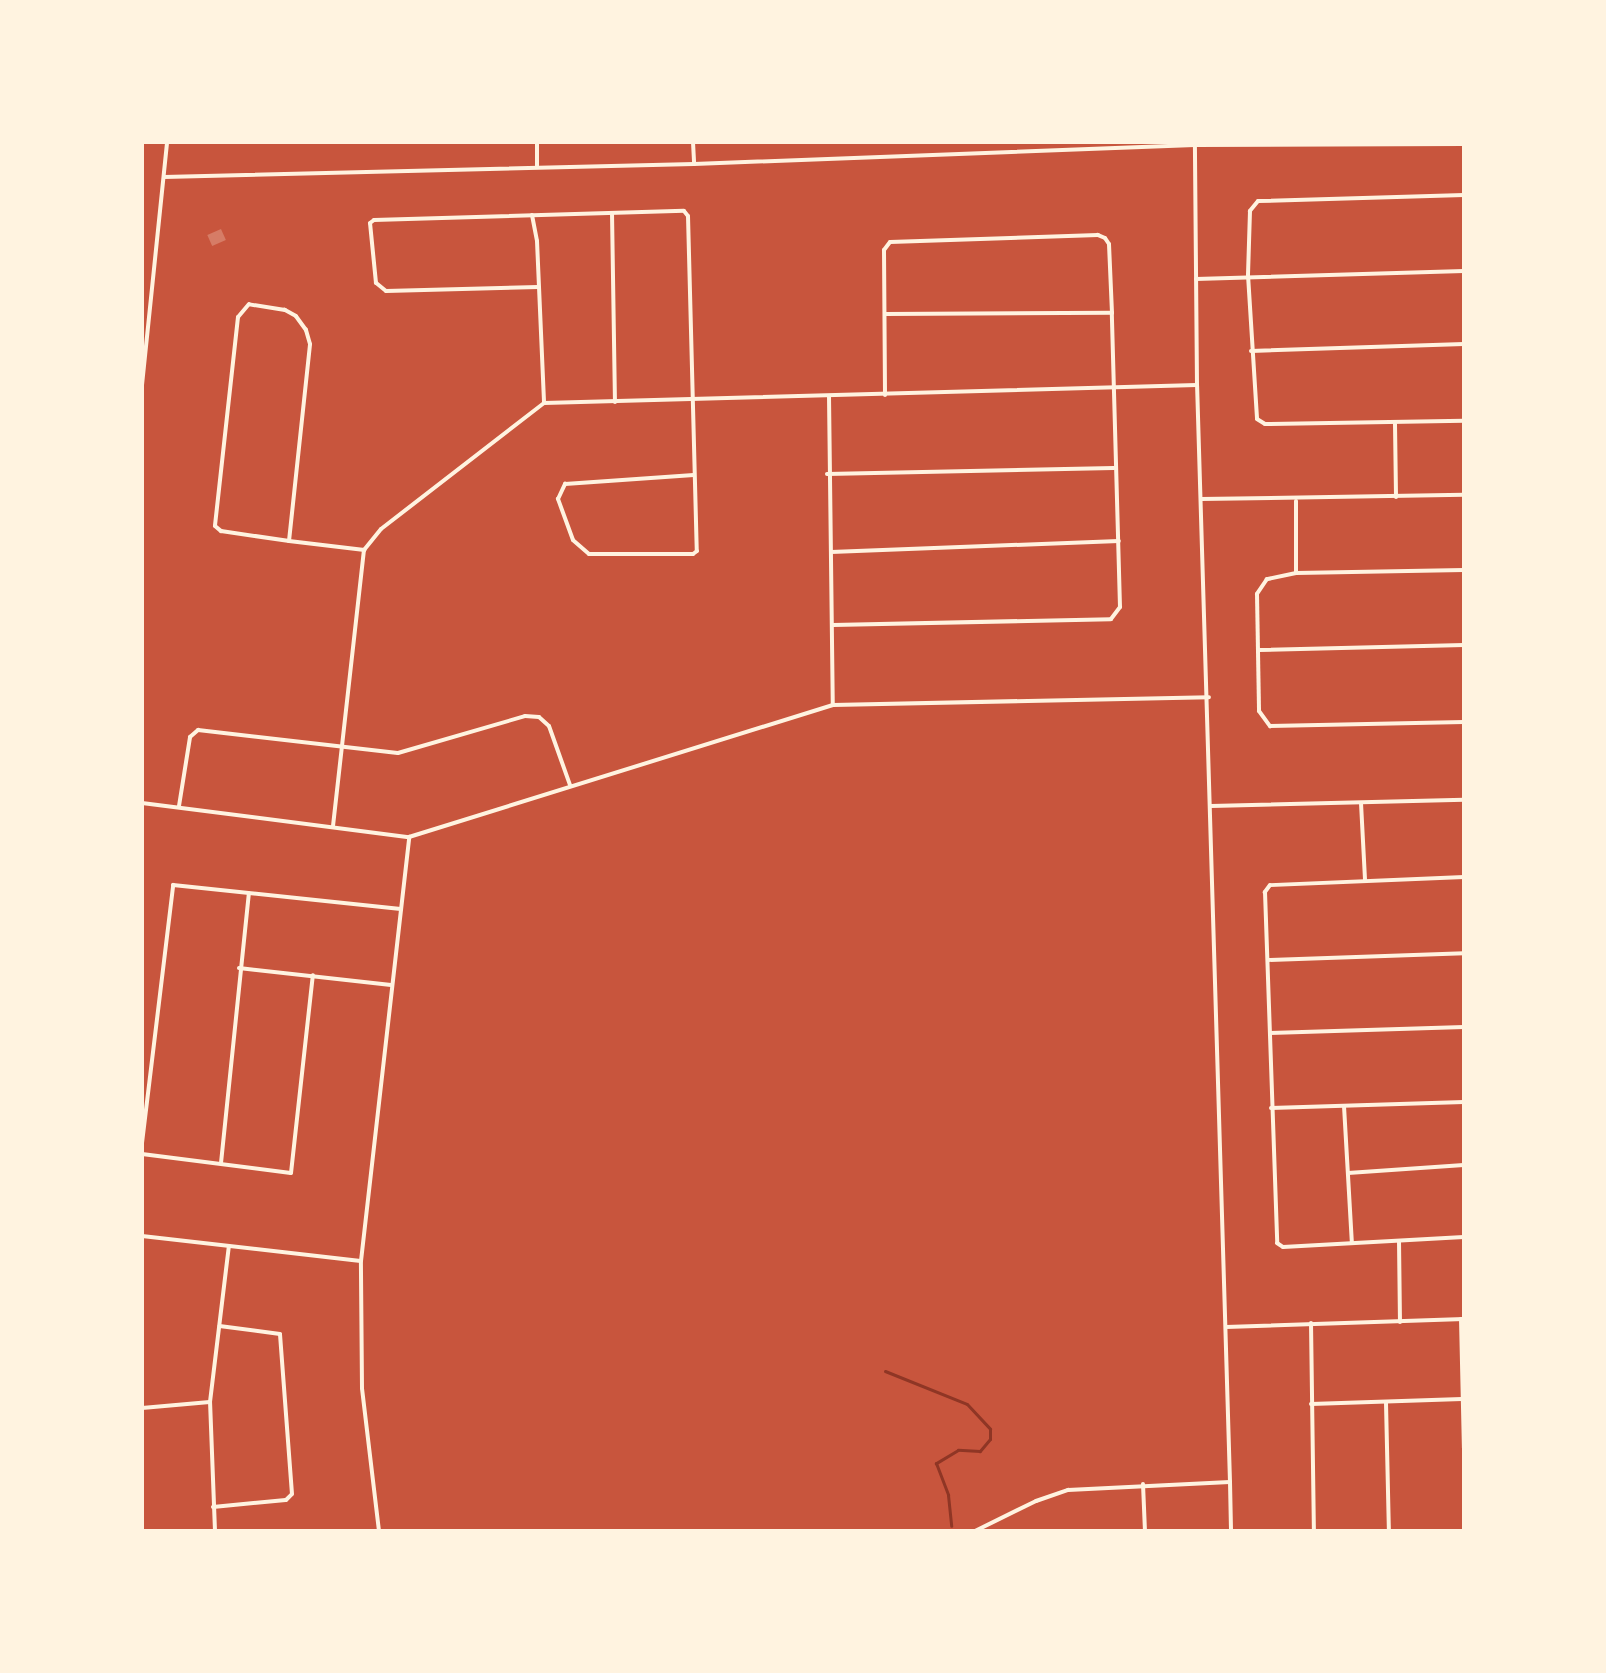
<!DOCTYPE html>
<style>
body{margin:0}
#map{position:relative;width:1606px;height:1673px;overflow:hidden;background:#c8553d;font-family:"PT Sans Narrow",sans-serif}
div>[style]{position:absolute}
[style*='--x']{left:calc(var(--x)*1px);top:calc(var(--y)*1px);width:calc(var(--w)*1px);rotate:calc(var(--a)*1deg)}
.stream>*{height:3px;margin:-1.5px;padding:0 1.5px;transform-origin:1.5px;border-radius:1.5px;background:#8f3625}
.building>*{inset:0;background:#d67c66;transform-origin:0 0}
.minor>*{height:4px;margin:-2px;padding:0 2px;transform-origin:2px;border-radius:2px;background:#fff3e0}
.tertiary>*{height:4px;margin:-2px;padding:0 2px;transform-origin:2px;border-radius:2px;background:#fff3e0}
span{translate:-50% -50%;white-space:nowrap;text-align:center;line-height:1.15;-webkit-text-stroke:8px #fff3e0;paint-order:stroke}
.frame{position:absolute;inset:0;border:144px solid #fff3e0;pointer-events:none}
</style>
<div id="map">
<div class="stream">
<i style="--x:885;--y:1371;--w:88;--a:21.9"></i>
<i style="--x:967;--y:1404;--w:34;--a:47"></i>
<i style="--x:990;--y:1429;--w:10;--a:90"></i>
<i style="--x:990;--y:1439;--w:16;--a:130"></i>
<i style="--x:980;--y:1451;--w:22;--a:-177"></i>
<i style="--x:958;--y:1450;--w:26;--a:149"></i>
<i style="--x:936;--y:1463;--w:34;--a:69"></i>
<i style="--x:948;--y:1495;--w:31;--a:84"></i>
</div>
<div class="building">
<i style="left:221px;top:229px;width:12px;height:15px;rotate:66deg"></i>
</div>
<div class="minor">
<i style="--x:693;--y:142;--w:22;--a:87"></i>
<i style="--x:537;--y:166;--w:24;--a:-90"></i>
<i style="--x:1464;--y:195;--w:206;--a:178.3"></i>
<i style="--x:1258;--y:201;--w:13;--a:129"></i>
<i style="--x:1250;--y:211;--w:64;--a:91.8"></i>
<i style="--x:1248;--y:275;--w:144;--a:86.4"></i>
<i style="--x:1257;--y:419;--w:9;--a:32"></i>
<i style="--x:1265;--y:424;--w:199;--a:-0.9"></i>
<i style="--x:612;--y:213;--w:189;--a:89.1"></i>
<i style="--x:532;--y:215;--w:26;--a:79"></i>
<i style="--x:537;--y:241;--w:162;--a:87.5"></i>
<i style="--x:1196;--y:279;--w:268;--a:-1.7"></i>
<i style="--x:538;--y:287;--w:152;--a:178.5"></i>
<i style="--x:386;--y:291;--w:13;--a:-141"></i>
<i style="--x:376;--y:283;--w:60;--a:-95.7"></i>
<i style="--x:370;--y:223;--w:5;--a:-37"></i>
<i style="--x:374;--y:220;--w:310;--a:-1.7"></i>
<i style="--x:684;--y:211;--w:6;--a:51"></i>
<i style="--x:688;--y:216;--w:335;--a:88.5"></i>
<i style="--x:697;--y:551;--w:5;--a:143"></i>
<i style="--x:693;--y:554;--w:104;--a:180"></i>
<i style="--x:589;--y:554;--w:21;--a:-139"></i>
<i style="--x:573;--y:540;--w:44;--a:-110.1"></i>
<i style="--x:558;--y:499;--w:17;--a:-65"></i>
<i style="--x:565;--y:484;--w:129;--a:-4"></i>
<i style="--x:885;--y:314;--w:227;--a:-0.3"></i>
<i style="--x:1251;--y:351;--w:213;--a:-1.9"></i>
<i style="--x:829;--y:396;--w:309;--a:89.3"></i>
<i style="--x:1395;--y:424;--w:73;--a:89.2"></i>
<i style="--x:827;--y:474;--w:287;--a:-1.2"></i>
<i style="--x:1201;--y:499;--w:263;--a:-0.9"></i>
<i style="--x:289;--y:541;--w:198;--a:-83.9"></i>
<i style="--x:310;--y:344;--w:15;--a:-106"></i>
<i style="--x:306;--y:330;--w:17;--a:-126"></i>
<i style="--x:296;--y:316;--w:13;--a:-151"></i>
<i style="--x:285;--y:310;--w:36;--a:-171"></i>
<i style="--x:249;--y:304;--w:17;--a:130"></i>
<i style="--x:238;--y:317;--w:210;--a:96.3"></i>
<i style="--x:215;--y:526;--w:8;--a:40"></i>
<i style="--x:221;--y:531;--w:69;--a:8.4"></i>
<i style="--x:289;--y:541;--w:76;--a:6.8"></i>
<i style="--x:831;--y:552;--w:288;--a:-2.2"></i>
<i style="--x:1464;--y:570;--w:168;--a:179"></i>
<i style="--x:1296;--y:573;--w:30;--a:168"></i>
<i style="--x:1267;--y:579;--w:18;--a:124"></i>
<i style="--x:1257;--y:594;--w:117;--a:89"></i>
<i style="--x:1259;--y:711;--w:19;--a:54"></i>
<i style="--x:1270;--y:726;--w:194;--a:-1.2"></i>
<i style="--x:1296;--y:573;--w:72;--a:-90"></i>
<i style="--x:833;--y:625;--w:278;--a:-1.2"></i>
<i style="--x:1111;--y:619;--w:15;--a:-53"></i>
<i style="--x:1120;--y:607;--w:294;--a:-91.6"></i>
<i style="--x:1112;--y:313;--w:69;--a:-92.5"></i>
<i style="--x:1109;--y:244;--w:7;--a:-124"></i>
<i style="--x:1105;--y:238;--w:8;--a:-157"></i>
<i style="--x:1098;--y:235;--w:208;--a:178.1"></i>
<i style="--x:890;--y:242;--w:10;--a:127"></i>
<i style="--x:884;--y:250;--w:145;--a:89.6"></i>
<i style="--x:1259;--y:650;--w:205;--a:-1.4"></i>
<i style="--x:142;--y:803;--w:269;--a:7.3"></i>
<i style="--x:409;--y:837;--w:444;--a:-17.3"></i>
<i style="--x:833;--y:705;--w:376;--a:-1.2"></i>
<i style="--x:1361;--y:803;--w:77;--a:87"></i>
<i style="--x:179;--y:806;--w:70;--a:-80.9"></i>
<i style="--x:190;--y:737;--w:11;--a:-41"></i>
<i style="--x:198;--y:730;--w:201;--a:6.6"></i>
<i style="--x:398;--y:753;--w:132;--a:-16.2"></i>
<i style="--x:525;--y:716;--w:14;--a:4"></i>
<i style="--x:539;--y:717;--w:13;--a:42"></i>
<i style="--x:549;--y:726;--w:63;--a:70.4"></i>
<i style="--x:1211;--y:806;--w:253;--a:-1.4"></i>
<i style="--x:333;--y:826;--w:278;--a:-83.6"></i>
<i style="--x:364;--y:550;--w:27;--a:-51"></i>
<i style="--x:381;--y:529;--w:206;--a:-37.7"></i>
<i style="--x:544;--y:403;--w:653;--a:-1.58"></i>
<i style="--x:1464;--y:877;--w:194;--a:177.6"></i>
<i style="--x:1270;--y:885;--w:9;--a:126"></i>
<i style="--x:1265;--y:892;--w:351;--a:88"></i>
<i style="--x:1277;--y:1243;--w:7;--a:34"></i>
<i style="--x:1283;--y:1247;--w:181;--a:-3.2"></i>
<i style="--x:1268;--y:960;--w:196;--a:-2"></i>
<i style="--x:239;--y:968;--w:153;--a:6.4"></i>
<i style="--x:1270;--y:1033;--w:194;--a:-1.8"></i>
<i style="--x:1344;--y:1106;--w:137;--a:86.7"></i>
<i style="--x:1271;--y:1108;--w:193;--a:-1.8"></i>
<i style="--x:142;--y:1143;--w:260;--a:-83.1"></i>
<i style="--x:173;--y:885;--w:229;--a:6"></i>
<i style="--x:142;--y:1154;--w:150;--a:7.3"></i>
<i style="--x:291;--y:1173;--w:199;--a:-83.7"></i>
<i style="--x:221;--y:1163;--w:271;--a:-84.1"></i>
<i style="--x:1348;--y:1173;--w:116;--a:-3.9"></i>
<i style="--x:142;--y:1236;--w:220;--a:6.5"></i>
<i style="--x:1399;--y:1241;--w:81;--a:89.3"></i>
<i style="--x:1461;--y:1319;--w:129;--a:88.7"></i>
<i style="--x:1311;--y:1323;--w:208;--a:89.2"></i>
<i style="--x:1226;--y:1327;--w:238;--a:-1.9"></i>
<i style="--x:1386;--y:1403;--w:128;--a:88.7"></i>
<i style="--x:1311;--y:1404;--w:151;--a:-1.9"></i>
<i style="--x:142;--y:1408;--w:68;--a:-5"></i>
<i style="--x:1230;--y:1482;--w:49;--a:88.8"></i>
<i style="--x:1143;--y:1484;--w:47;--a:87.6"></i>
<i style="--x:213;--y:1507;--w:73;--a:-5.5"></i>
<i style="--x:286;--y:1500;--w:8;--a:-45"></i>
<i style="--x:292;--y:1494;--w:160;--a:-94.3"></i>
<i style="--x:280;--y:1334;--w:61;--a:-172.4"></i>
<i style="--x:215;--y:1531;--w:129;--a:-92.2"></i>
<i style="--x:210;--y:1402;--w:157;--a:-83.1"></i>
<i style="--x:379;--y:1531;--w:144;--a:-96.8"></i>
<i style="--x:362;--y:1388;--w:127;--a:-90.5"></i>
<i style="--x:361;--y:1261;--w:427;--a:-83.5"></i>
</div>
<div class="tertiary">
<i style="--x:164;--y:177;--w:530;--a:-1.41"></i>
<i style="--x:694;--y:164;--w:501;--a:-2.17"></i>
<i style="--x:1195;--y:145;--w:269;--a:-0.2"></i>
<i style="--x:142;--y:385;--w:244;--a:-84.1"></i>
<i style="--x:975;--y:1531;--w:68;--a:-26.2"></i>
<i style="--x:1036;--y:1501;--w:34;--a:-19"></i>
<i style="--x:1068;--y:1490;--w:162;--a:-2.8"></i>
<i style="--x:1230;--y:1482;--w:1097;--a:-91.72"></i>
<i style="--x:1197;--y:385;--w:243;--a:-90.5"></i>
</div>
<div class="frame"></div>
</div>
